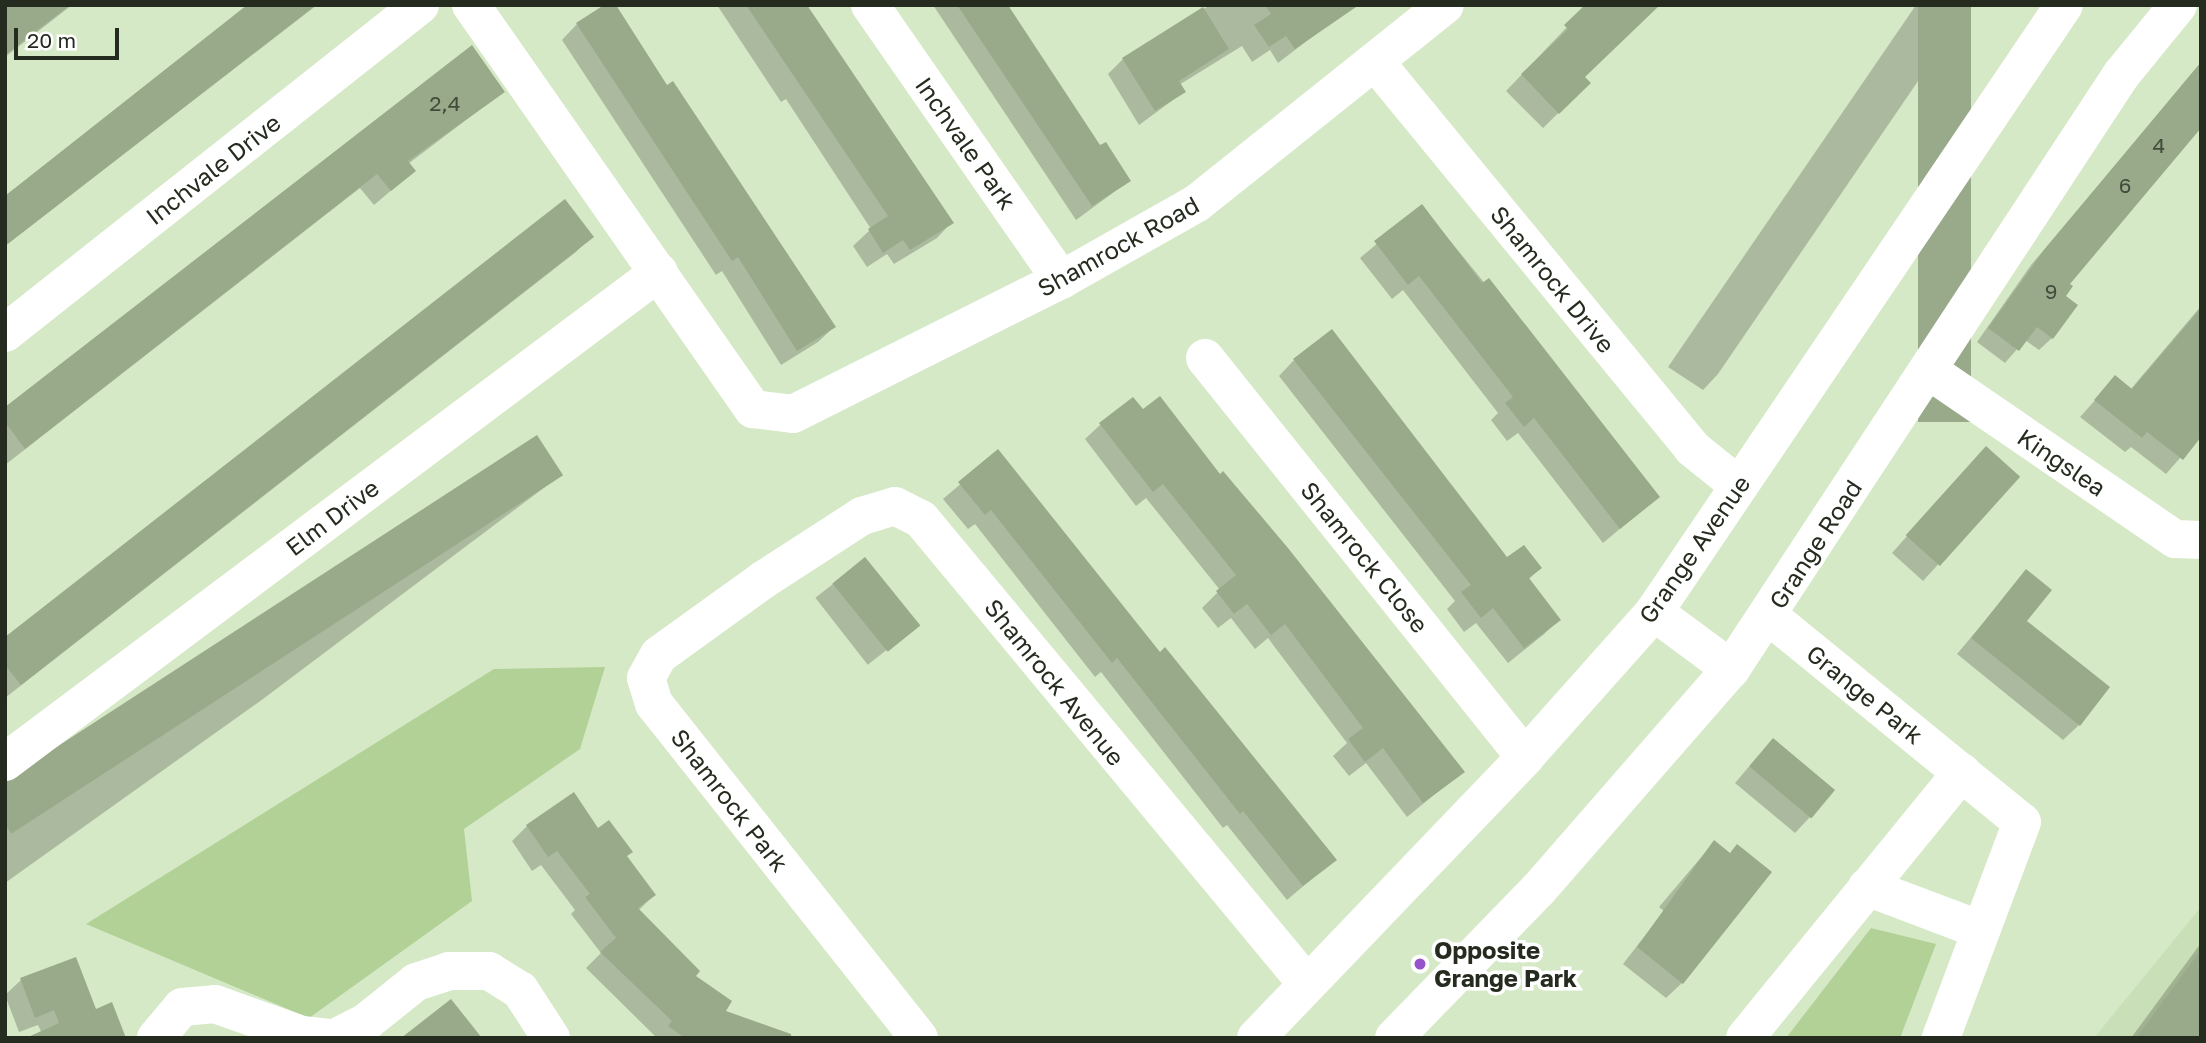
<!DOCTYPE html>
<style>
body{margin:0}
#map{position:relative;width:2206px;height:1043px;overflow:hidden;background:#d6e9c7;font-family:"Golos Text",sans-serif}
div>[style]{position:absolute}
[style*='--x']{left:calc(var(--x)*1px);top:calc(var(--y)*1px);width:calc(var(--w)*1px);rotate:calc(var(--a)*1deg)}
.built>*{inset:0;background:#c9dfb7}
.green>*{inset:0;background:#b1d196}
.shadow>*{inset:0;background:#0003;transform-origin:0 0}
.building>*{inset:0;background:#99aa8a;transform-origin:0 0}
.minor>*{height:38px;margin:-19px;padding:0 19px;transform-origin:19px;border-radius:19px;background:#fff}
.major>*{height:38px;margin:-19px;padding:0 19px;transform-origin:19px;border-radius:19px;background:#fff}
.dots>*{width:19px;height:19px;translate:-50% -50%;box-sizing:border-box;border:4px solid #fff;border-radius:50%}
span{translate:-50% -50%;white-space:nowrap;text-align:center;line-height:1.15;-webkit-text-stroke:7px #fff;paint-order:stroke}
.number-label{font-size:21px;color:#424c3a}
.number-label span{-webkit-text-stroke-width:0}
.street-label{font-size:24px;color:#252c1f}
.poi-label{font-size:24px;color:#252c1f;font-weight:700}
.left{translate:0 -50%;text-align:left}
.frame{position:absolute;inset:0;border:7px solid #252c1f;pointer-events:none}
.scale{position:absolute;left:14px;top:28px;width:105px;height:32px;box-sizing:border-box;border:4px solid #252c1f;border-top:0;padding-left:9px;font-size:21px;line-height:24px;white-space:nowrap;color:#252c1f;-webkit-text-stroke:5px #fff;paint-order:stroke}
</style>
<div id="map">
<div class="built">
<i style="clip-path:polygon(2201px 907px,2201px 1038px,2094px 1038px)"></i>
</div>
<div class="green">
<i style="clip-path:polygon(605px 667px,580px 749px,464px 829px,472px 901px,309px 1018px,86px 924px,494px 669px)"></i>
<i style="clip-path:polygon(1871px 928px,1936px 944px,1900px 1038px,1786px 1038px)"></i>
</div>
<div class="shadow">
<i style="clip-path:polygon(5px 5px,72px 5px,5px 57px)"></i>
<i style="clip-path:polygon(248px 5px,317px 5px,5px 246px,5px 196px)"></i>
<i style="clip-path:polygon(717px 5px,802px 5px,952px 222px,937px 238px,894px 264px,887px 254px,867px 267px,853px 246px,871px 229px,786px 99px,781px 102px)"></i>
<i style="clip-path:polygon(933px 5px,1005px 5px,1100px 148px,1129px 181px,1076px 220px)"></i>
<i style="clip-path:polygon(1210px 5px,1324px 5px,1334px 20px,1278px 63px,1270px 50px,1252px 62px,1242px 46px,1179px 85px,1184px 92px,1139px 125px,1108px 74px,1123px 59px)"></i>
<i style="clip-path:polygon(1588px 5px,1583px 77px,1589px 83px,1543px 128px,1506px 91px)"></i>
<i style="clip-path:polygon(1916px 5px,1970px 5px,1718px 374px,1703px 390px,1668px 367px)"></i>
<i style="clip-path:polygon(577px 24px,666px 87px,834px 327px,818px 342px,781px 365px,722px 271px,716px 275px,562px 40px)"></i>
<i style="clip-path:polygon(2201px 64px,2068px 284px,2052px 338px,2039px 350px,2025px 340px,2005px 363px,1977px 342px,2031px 265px)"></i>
<i style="clip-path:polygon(503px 92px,408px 164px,414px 171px,374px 205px,360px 188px,5px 465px,5px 409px)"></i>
<i style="clip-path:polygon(1422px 206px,1658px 497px,1603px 543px,1518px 433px,1507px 441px,1491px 420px,1498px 413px,1403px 290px,1392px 299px,1360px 258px)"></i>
<i style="clip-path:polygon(591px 236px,576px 252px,5px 698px,5px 640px)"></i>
<i style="clip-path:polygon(2201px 306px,2201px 434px,2166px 474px,2131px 447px,2125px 452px,2080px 417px,2115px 378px,2130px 390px)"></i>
<i style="clip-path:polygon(1294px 360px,1507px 560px,1540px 568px,1528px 580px,1559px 620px,1543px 635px,1508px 663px,1476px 623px,1464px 632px,1447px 609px,1455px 601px,1279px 376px)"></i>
<i style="clip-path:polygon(1143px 412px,1220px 476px,1462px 772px,1407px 817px,1366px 763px,1349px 776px,1333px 756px,1347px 743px,1268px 638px,1255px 649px,1231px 618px,1218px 628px,1202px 608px,1220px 590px,1146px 498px,1136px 506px,1085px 439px,1101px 424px)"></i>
<i style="clip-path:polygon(998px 452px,1160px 654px,1334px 860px,1287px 900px,1227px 825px,1223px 828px,1101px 672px,1095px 677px,975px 524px,968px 529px,943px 499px)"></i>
<i style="clip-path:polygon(1971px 464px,2018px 477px,1923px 581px,1892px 553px)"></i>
<i style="clip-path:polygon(561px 475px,263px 699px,5px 883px,5px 825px)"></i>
<i style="left:865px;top:559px;width:85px;height:63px;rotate:52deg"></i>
<i style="clip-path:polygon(2026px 572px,2025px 621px,2079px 725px,2063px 740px,1957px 654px)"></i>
<i style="clip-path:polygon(1758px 756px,1810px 817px,1795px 833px,1735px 783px)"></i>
<i style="clip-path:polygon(527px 826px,598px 831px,625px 857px,654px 895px,638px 911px,723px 1012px,798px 1038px,657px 1038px,586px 968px,601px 953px,571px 914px,575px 910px,541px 865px,532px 871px,512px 841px)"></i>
<i style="clip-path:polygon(1714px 842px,1682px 983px,1666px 998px,1623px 964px,1664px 911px,1659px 907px)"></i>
<i style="clip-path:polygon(2201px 943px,2201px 1038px,2131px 1038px)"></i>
<i style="clip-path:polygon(21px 980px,95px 1011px,44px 1038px,38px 1025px,19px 1032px,5px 995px)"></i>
</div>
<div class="building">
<i style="clip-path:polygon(5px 5px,70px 5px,5px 55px)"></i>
<i style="clip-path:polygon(247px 5px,316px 5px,5px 246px,5px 196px)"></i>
<i style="clip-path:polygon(604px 5px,616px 5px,667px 85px,673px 81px,836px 327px,797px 351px,738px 257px,732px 261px,576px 23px)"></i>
<i style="clip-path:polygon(746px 5px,807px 5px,954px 223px,910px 250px,903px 240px,883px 253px,868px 229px,888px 216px)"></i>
<i style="clip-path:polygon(957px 5px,1008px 5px,1100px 145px,1106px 142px,1131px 181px,1092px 206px)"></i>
<i style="clip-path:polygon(1265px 5px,1359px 5px,1295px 49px,1286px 36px,1269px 47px,1254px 25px,1271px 14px)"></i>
<i style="clip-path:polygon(1585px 5px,1660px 5px,1585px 77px,1591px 83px,1559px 114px,1521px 74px,1568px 29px,1564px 25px)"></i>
<i style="left:1918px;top:5px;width:53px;height:417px"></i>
<i style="clip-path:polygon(1203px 7px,1229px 49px,1179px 81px,1186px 92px,1155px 111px,1122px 58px)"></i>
<i style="clip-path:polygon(472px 45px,505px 92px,408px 161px,416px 171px,391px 191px,377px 174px,25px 449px,5px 422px,5px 407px)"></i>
<i style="clip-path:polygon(2201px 62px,2201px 128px,2070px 284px,2073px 286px,2066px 296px,2078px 305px,2053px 339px,2037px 327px,2019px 351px,1988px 328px,2044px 250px)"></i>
<i style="clip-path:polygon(565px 199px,594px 237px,21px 685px,5px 665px,5px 637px)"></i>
<i style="clip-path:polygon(1422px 204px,1482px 283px,1489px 278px,1660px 497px,1620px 529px,1534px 418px,1524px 427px,1505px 403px,1513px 397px,1419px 276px,1408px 285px,1374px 241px)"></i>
<i style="clip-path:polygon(2201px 308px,2201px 437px,2183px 460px,2147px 432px,2142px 438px,2094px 400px,2115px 375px,2132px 389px)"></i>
<i style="clip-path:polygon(1332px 329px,1507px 557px,1524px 545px,1542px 568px,1529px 578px,1561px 620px,1524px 648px,1493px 608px,1481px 618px,1461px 592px,1471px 585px,1293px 359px)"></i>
<i style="clip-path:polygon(1160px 396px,1220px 474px,1223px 471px,1288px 548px,1465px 772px,1423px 803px,1383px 748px,1365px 762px,1348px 739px,1363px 728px,1285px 624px,1271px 635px,1247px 604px,1234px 614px,1216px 591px,1236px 575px,1163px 484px,1153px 492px,1099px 423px,1133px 397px,1143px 409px)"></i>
<i style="left:537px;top:435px;width:48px;height:658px;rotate:57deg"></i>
<i style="left:1986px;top:446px;width:46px;height:120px;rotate:42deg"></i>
<i style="clip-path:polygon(998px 449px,1160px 652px,1165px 647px,1337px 860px,1303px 886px,1243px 811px,1240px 814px,1117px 658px,1112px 663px,991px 510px,985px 515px,958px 482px)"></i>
<i style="left:865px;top:557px;width:88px;height:42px;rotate:51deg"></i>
<i style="clip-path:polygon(2026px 569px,2052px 590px,2027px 621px,2110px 687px,2080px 726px,1971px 638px)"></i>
<i style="left:1773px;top:738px;width:81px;height:37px;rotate:40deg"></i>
<i style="clip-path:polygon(574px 792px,598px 828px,609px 820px,633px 852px,627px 856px,656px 895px,638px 908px,700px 971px,696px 976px,732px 1001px,726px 1011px,791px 1034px,791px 1038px,685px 1038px,668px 1026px,672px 1021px,600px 952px,616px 938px,585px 897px,590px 894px,557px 851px,548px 857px,526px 825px)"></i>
<i style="clip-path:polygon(1714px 840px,1730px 853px,1737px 844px,1772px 872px,1683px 984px,1637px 947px)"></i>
<i style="clip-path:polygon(2201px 950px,2201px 1038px,2136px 1038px)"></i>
<i style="clip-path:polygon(76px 957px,96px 1009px,112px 1002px,126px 1038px,26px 1038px,59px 1023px,54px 1010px,35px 1018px,20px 978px)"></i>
<i style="clip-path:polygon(451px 999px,482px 1038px,401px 1038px)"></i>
</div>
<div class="minor">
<i style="--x:471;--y:5;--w:493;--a:55.1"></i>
<i style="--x:753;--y:409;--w:40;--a:7.1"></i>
<i style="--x:793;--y:414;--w:300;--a:-26.6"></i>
<i style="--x:1061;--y:280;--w:156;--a:-29.5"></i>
<i style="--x:1197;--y:203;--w:317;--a:-38.6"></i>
<i style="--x:870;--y:5;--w:335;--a:55.2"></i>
<i style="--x:1377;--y:64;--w:497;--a:50.6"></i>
<i style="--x:1692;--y:448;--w:59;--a:38.8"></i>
<i style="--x:5;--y:333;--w:529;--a:-38.32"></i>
<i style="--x:1205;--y:358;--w:511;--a:51.27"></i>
<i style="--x:1928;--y:370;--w:299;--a:34.4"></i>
<i style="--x:2175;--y:539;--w:26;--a:2"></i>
<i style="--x:1654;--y:612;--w:96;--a:36.5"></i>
<i style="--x:1769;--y:616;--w:326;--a:39.2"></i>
<i style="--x:2022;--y:822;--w:231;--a:110.6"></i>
<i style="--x:5;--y:762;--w:817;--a:-36.84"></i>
<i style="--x:1867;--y:887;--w:122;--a:20.7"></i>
<i style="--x:156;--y:1038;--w:40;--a:-50"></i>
<i style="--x:182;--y:1007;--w:33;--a:-5"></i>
<i style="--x:215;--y:1004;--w:92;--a:19.6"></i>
<i style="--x:302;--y:1035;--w:29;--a:6"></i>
<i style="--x:335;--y:1038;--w:35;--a:-27"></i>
<i style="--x:366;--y:1022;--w:64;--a:-38.7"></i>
<i style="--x:416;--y:982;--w:35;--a:-18"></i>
<i style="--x:449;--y:971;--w:40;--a:0"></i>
<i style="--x:489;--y:971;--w:36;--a:32"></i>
<i style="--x:520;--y:990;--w:57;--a:57.1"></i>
<i style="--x:919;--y:1038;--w:426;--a:-128.4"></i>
<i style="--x:654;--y:704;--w:27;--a:-107"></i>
<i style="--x:646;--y:678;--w:26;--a:-61"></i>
<i style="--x:659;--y:655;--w:128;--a:-35.8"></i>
<i style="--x:763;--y:580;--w:118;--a:-32.9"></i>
<i style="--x:862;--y:516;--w:34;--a:-17"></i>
<i style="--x:895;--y:506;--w:29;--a:27"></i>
<i style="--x:921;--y:519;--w:604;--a:50.3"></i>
<i style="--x:1256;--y:1038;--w:389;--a:-46.2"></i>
<i style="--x:1525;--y:757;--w:194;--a:-48.3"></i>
<i style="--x:1654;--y:612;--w:732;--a:-55.96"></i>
<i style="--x:1745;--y:1038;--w:343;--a:-50.8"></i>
</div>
<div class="major">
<i style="--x:1394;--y:1038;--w:206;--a:-45.8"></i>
<i style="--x:1538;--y:890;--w:293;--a:-48.9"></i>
<i style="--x:1731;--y:669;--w:711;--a:-56.71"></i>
<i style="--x:2121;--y:75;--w:90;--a:-50.8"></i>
</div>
<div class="dots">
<i style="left:1420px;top:964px;background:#9754ca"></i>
</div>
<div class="number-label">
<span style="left:445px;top:103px">2,4</span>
<span style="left:2159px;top:145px">4</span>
<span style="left:2125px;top:185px">6</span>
<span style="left:2051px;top:291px">9</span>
</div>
<div class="street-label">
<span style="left:966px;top:143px;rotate:55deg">Inchvale Park</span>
<span style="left:213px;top:169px;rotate:-38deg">Inchvale Drive</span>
<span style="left:1118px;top:246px;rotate:-29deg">Shamrock Road</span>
<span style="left:1553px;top:279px;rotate:51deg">Shamrock Drive</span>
<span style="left:2062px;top:462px;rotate:34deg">Kingslea</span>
<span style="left:332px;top:517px;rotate:-37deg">Elm Drive</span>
<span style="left:1815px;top:544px;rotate:-57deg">Grange Road</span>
<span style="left:1694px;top:549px;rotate:-55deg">Grange Avenue</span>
<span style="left:1365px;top:557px;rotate:51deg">Shamrock Close</span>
<span style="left:1055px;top:682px;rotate:51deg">Shamrock Avenue</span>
<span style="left:1865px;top:694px;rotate:39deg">Grange Park</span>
<span style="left:730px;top:800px;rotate:52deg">Shamrock Park</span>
</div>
<div class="poi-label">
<span class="left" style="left:1434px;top:964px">Opposite<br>Grange Park</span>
</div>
<div class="frame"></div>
<div class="scale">20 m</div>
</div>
